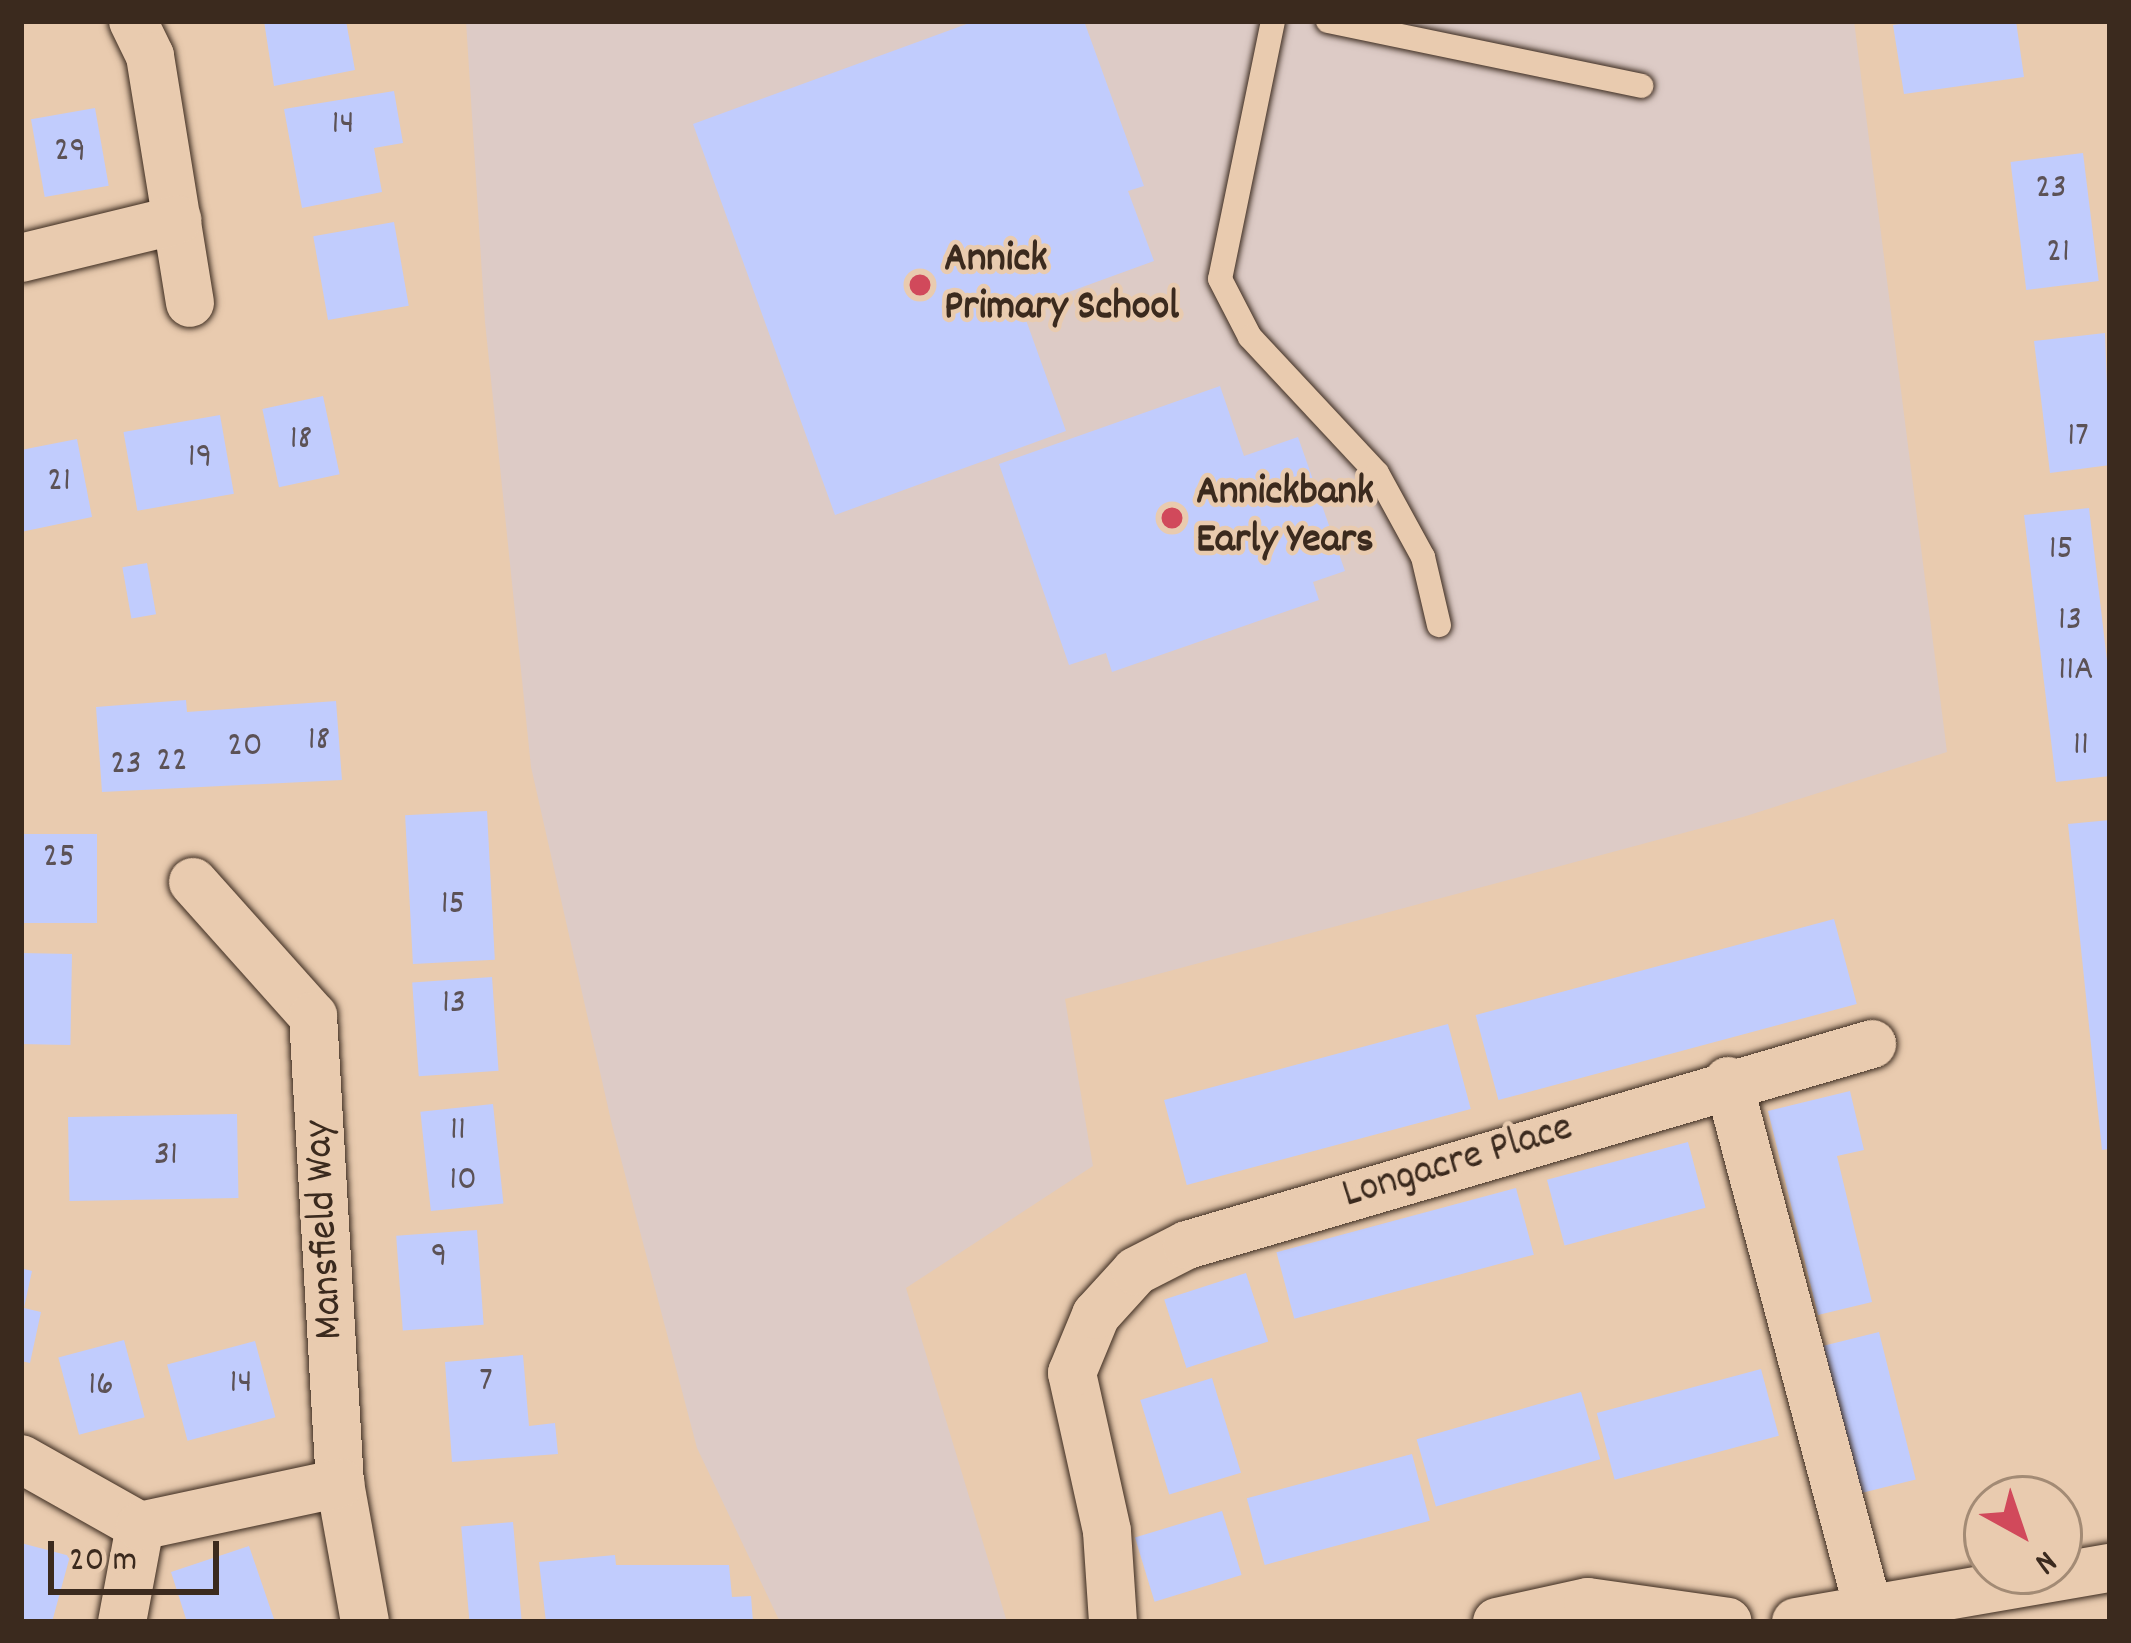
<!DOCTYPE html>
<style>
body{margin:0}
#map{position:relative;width:2131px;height:1643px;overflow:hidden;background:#e9cbaf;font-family:Dekko,sans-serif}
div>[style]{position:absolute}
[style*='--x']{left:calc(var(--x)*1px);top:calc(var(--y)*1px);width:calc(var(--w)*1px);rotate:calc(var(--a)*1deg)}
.built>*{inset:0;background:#ddcbc6}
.building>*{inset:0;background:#c1ccfd;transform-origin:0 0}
.roads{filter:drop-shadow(0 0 3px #3b2a1e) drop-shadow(0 0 3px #3b2a1e)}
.lane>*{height:24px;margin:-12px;padding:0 12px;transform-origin:12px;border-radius:12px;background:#e9cbaf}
.street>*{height:48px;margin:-24px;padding:0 24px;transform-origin:24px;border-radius:24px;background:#e9cbaf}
.dots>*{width:33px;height:33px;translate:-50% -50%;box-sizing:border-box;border:6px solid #e9cbaf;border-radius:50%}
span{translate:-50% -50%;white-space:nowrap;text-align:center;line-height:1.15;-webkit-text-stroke:9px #e9cbaf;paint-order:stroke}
.number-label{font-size:36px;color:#5c5256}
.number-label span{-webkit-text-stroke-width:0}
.poi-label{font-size:42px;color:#3b2a1e;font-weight:700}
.left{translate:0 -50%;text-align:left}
.street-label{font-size:42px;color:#3b2a1e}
.frame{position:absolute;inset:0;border:24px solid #3b2a1e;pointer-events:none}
.north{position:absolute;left:1963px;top:1475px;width:120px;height:120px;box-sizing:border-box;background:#e9cbaf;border:3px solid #a38b75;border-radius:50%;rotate:140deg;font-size:33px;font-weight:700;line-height:48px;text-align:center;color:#3b2a1e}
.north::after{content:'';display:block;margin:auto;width:42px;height:54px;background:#d1495b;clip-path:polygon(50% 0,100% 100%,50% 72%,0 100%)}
.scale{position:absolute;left:48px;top:1541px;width:171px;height:54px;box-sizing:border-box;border:6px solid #3b2a1e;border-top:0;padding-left:15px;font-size:36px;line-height:42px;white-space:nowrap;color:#3b2a1e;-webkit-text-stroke:9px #e9cbaf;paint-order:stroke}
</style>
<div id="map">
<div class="built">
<i style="clip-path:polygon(466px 21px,1854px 21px,1947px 752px,1743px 817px,1065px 999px,1093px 1166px,906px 1288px,1007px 1622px,780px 1622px,697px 1448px,612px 1125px,531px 767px,485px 322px)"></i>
</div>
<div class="building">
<i style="clip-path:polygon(264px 21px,346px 21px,355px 70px,274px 86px)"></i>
<i style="clip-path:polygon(975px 21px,1084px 21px,1144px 186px,1128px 191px,1154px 261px,1022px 309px,1066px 431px,835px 515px,693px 124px)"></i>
<i style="clip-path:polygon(1922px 21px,2016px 21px,2024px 77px,1904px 94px,1893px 25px)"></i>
<i style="clip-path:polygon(394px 91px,403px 143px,374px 148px,382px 192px,302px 208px,284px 109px)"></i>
<i style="left:95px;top:108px;width:79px;height:65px;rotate:80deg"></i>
<i style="left:2083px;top:153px;width:129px;height:73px;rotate:83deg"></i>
<i style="left:394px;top:222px;width:85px;height:82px;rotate:80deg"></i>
<i style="clip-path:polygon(2105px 333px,2110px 465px,2050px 473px,2034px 341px)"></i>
<i style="clip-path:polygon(1220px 386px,1244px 456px,1298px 437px,1345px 571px,1313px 582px,1319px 600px,1112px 672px,1106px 653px,1069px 665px,999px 464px)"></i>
<i style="left:323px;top:396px;width:80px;height:62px;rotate:78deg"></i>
<i style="left:220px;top:415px;width:80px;height:98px;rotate:80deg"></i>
<i style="clip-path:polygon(77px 439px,92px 517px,21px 532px,21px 450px)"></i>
<i style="clip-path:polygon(2089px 508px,2110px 686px,2110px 776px,2056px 782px,2024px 515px)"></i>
<i style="left:147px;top:563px;width:52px;height:25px;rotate:80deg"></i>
<i style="clip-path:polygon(186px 700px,187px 712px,336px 701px,342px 780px,102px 792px,96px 707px)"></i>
<i style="left:487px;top:811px;width:149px;height:82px;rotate:87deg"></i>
<i style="clip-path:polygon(2110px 820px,2110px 1149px,2102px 1150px,2068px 824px)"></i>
<i style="left:21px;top:834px;width:76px;height:89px"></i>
<i style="left:1834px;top:919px;width:88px;height:371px;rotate:75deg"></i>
<i style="left:21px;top:953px;width:51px;height:91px;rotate:1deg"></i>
<i style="left:492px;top:977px;width:94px;height:80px;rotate:86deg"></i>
<i style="left:1448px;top:1024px;width:88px;height:294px;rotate:75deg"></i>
<i style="clip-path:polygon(1850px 1091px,1864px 1150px,1837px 1156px,1872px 1302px,1818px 1315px,1768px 1111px)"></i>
<i style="left:493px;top:1104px;width:100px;height:73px;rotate:84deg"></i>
<i style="left:237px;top:1114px;width:84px;height:169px;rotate:89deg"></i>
<i style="left:1688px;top:1142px;width:68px;height:146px;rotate:75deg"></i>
<i style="left:1516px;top:1188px;width:69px;height:248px;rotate:75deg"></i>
<i style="left:477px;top:1230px;width:95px;height:81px;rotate:86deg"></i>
<i style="clip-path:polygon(21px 1268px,32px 1271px,24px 1308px,41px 1312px,30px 1363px,21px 1361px)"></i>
<i style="left:1246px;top:1273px;width:72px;height:86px;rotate:72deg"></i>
<i style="left:1879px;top:1332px;width:152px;height:57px;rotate:76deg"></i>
<i style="left:124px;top:1340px;width:80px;height:68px;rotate:75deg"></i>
<i style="left:255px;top:1341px;width:79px;height:91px;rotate:75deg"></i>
<i style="clip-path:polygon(523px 1355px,529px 1426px,555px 1423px,558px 1454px,452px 1462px,445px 1362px)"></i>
<i style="left:1761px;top:1369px;width:69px;height:170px;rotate:75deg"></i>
<i style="left:1212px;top:1378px;width:99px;height:75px;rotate:73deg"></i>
<i style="left:1581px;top:1392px;width:70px;height:171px;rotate:74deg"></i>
<i style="left:1412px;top:1454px;width:69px;height:171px;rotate:75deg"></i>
<i style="left:1222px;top:1511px;width:67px;height:91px;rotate:73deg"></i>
<i style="left:513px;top:1522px;width:100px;height:52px;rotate:85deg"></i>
<i style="clip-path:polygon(21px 1543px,70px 1556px,52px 1622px,21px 1622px)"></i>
<i style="clip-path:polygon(249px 1546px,275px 1622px,187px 1622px,171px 1572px)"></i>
<i style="clip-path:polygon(615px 1555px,616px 1565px,729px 1565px,732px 1597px,751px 1596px,753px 1622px,546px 1622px,539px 1562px)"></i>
</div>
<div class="roads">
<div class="lane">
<i style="--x:1273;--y:21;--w:263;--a:101.6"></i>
<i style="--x:1220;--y:279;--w:65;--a:62.7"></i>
<i style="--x:1250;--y:337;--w:186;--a:47"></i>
<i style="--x:1377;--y:473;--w:96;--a:61.3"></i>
<i style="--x:1423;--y:557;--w:70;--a:76.8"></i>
<i style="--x:1328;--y:21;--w:320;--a:11.7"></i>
</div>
<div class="street">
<i style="--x:133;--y:21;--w:39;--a:64"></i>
<i style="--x:150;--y:56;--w:250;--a:80.8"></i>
<i style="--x:21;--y:258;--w:161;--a:-13.7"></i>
<i style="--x:193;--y:882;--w:180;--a:48.2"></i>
<i style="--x:313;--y:1016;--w:468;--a:86.7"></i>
<i style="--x:340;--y:1483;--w:141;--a:79.8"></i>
<i style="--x:1728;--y:1081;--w:545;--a:75.12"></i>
<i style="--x:21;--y:1459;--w:137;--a:29.4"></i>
<i style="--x:140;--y:1526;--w:98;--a:100.6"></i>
<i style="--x:140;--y:1526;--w:205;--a:-12.1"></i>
<i style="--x:1113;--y:1622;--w:91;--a:-93.8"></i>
<i style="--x:1107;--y:1531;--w:162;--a:-102.5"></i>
<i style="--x:1072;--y:1373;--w:63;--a:-67.5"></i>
<i style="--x:1096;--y:1315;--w:59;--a:-47.7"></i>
<i style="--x:1136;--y:1271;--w:57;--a:-27"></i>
<i style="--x:1187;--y:1245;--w:714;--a:-16.35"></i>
<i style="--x:1497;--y:1622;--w:93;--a:-12.4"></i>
<i style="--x:1588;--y:1602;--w:141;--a:8.1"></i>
<i style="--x:1796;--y:1622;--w:319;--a:-9.8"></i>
</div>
</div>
<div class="dots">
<i style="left:920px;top:285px;background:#d1495b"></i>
<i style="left:1172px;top:518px;background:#d1495b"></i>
</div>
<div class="number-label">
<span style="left:343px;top:126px">14</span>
<span style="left:70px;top:153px">29</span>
<span style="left:2051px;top:190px">23</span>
<span style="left:2058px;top:254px">21</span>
<span style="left:2078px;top:438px">17</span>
<span style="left:301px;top:441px">18</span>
<span style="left:200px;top:459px">19</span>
<span style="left:59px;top:483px">21</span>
<span style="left:2061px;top:551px">15</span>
<span style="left:2070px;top:622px">13</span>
<span style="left:2076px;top:672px">11A</span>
<span style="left:319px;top:742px">18</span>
<span style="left:2081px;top:747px">11</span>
<span style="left:245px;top:748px">20</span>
<span style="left:172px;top:763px">22</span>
<span style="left:126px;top:766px">23</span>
<span style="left:59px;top:859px">25</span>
<span style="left:453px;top:906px">15</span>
<span style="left:454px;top:1005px">13</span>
<span style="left:458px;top:1132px">11</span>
<span style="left:166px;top:1157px">31</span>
<span style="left:463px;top:1182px">10</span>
<span style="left:439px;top:1258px">9</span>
<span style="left:486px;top:1383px">7</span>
<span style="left:241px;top:1385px">14</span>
<span style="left:101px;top:1387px">16</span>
</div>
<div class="poi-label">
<span class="left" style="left:944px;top:285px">Annick<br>Primary School</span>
<span class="left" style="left:1196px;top:518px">Annickbank<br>Early Years</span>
</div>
<div class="street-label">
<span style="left:1458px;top:1163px;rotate:-17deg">Longacre Place</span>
<span style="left:326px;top:1230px;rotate:-93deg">Mansfield Way</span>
</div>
<div class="frame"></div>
<div class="north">N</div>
<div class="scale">20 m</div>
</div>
